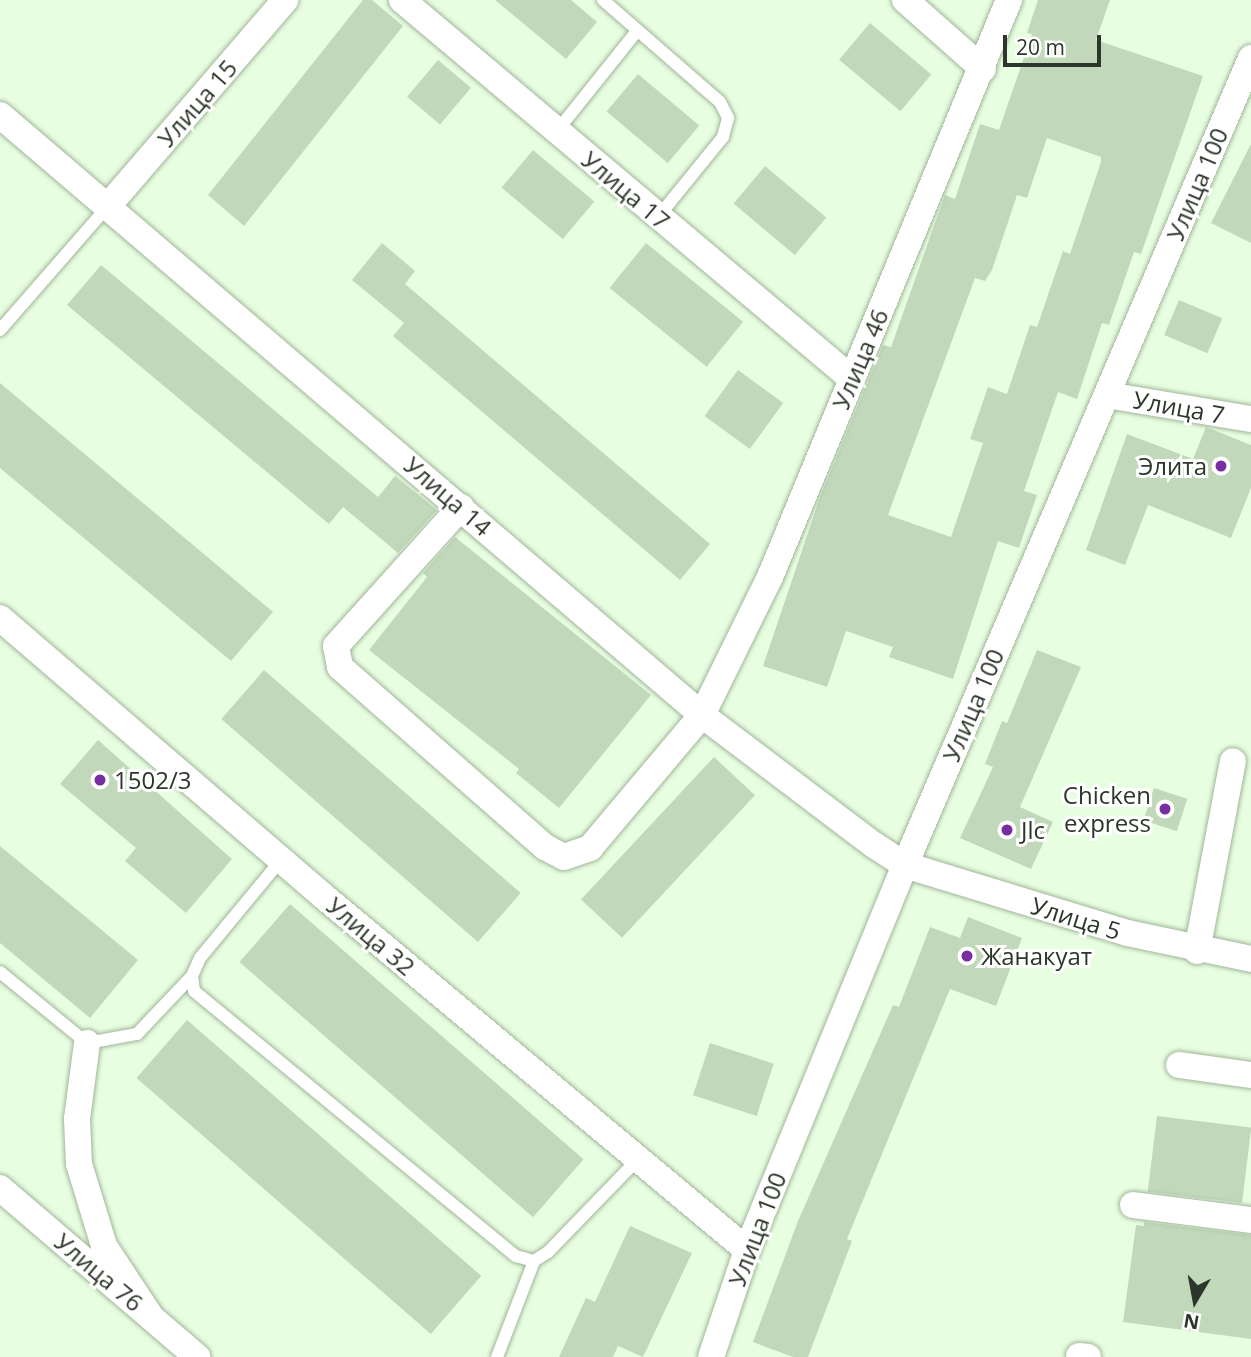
<!DOCTYPE html>
<meta charset="utf-8">
<style>
body{margin:0}
#map{position:relative;width:1251px;height:1357px;overflow:hidden;background:#e8fee1;font-family:"Open Sans",sans-serif}
div>[style]{position:absolute}
[style*='--x']{left:calc(var(--x)*1px);top:calc(var(--y)*1px);width:calc(var(--w)*1px);rotate:calc(var(--a)*1deg)}
.building>*{inset:0;background:#c2d8bb;transform-origin:0 0}
.roads{filter:drop-shadow(0 0 2px #a0b599) drop-shadow(0 0 2px #a0b599)}
.lane>*{height:12px;margin:-6px;padding:0 6px;transform-origin:6px;border-radius:6px;background:#fff}
.street>*{height:26px;margin:-13px;padding:0 13px;transform-origin:13px;border-radius:13px;background:#fff}
.dots>*{width:19px;height:19px;translate:-50% -50%;box-sizing:border-box;border:4px solid #fff;border-radius:50%}
span{translate:-50% -50%;white-space:nowrap;text-align:center;line-height:1.15;-webkit-text-stroke:6px #fff;paint-order:stroke}
.street-label{font-size:24px;color:#2d362a}
.poi-label{font-size:24px;color:#2d362a}
.right{translate:-100% -50%;text-align:right}
.left{translate:0 -50%;text-align:left}
.north{position:absolute;left:1160px;top:1266px;width:70px;height:70px;-webkit-text-stroke:5px #fff;paint-order:stroke;rotate:190deg;font-size:19px;font-weight:700;line-height:28px;text-align:center;color:#2d362a}
.north::after{content:'';display:block;margin:auto;width:24px;height:32px;background:#2d362a;clip-path:polygon(50% 0,100% 100%,50% 72%,0 100%)}
.scale{position:absolute;left:1003px;top:35px;width:98px;height:32px;box-sizing:border-box;border:4px solid #2d362a;border-top:0;padding-left:9px;font-size:21px;line-height:24px;white-space:nowrap;color:#2d362a;-webkit-text-stroke:5px #fff;paint-order:stroke}
</style>
<div id="map">
<div class="building">
<i style="clip-path:polygon(363px 0,372px 0,403px 26px,244px 226px,208px 195px)"></i>
<i style="clip-path:polygon(495px 0,571px 0,597px 22px,566px 59px)"></i>
<i style="clip-path:polygon(evenodd,1038px 0,1110px 0,1096px 40px,1203px 76px,1141px 254px,1134px 252px,1109px 325px,1102px 323px,1077px 399px,1058px 392px,1024px 491px,1037px 495px,1019px 548px,998px 541px,953px 679px,889px 657px,893px 647px,846px 631px,827px 687px,763px 666px,820px 497px,883px 345px,891px 347px,945px 195px,955px 199px,980px 124px,999px 130px,1032px 34px,1027px 33px,1038px 0,1047px 138px,1101px 157px,1101px 162px,1070px 254px,1063px 251px,1037px 327px,1030px 325px,1007px 394px,988px 387px,970px 439px,983px 443px,951px 537px,888px 515px,975px 278px,985px 281px,992px 270px,1017px 195px,1027px 198px,1047px 138px)"></i>
<i style="left:870px;top:23px;width:80px;height:48px;rotate:40deg"></i>
<i style="left:438px;top:60px;width:43px;height:48px;rotate:40deg"></i>
<i style="left:638px;top:74px;width:80px;height:49px;rotate:40deg"></i>
<i style="clip-path:polygon(1251px 144px,1251px 243px,1211px 223px)"></i>
<i style="left:533px;top:150px;width:80px;height:49px;rotate:40deg"></i>
<i style="left:765px;top:166px;width:80px;height:49px;rotate:40deg"></i>
<i style="clip-path:polygon(382px 243px,415px 271px,405px 284px,710px 544px,680px 580px,393px 336px,404px 323px,352px 280px)"></i>
<i style="left:646px;top:243px;width:125px;height:58px;rotate:39deg"></i>
<i style="clip-path:polygon(101px 265px,378px 497px,395px 476px,437px 510px,398px 553px,343px 507px,329px 524px,67px 305px)"></i>
<i style="left:1179px;top:300px;width:47px;height:38px;rotate:23deg"></i>
<i style="left:738px;top:370px;width:56px;height:57px;rotate:36deg"></i>
<i style="clip-path:polygon(0 383px,273px 612px,231px 661px,0 468px)"></i>
<i style="clip-path:polygon(1206px 427px,1251px 445px,1251px 488px,1231px 538px,1148px 505px,1125px 565px,1086px 550px,1127px 434px,1193px 459px)"></i>
<i style="clip-path:polygon(455px 537px,651px 695px,559px 808px,516px 773px,519px 769px,369px 650px,427px 577px,423px 573px)"></i>
<i style="clip-path:polygon(1037px 650px,1081px 667px,1020px 807px,1053px 822px,1031px 869px,960px 838px,993px 767px,985px 764px,1002px 721px,1007px 723px)"></i>
<i style="left:264px;top:670px;width:340px;height:65px;rotate:41deg"></i>
<i style="clip-path:polygon(98px 740px,232px 859px,186px 913px,125px 861px,136px 848px,60px 784px)"></i>
<i style="left:714px;top:757px;width:56px;height:195px;rotate:43deg"></i>
<i style="left:1154px;top:788px;width:35px;height:34px;rotate:18deg"></i>
<i style="clip-path:polygon(0 846px,138px 960px,90px 1018px,0 943px)"></i>
<i style="left:290px;top:904px;width:389px;height:77px;rotate:41deg"></i>
<i style="clip-path:polygon(968px 917px,1022px 938px,996px 1006px,950px 989px,847px 1239px,852px 1241px,808px 1357px,793px 1357px,753px 1342px,798px 1221px,893px 1005px,899px 1007px,930px 927px,960px 938px)"></i>
<i style="left:187px;top:1020px;width:390px;height:77px;rotate:41deg"></i>
<i style="left:710px;top:1043px;width:67px;height:55px;rotate:18deg"></i>
<i style="left:1157px;top:1116px;width:95px;height:76px;rotate:7deg"></i>
<i style="clip-path:polygon(1144px 1222px,1251px 1235px,1251px 1339px,1123px 1322px,1136px 1225px,1144px 1226px)"></i>
<i style="clip-path:polygon(630px 1226px,692px 1253px,643px 1357px,618px 1346px,613px 1357px,559px 1357px,586px 1298px,595px 1302px)"></i>
</div>
<div class="roads">
<div class="lane">
<i style="--x:603;--y:0;--w:155;--a:41.1"></i>
<i style="--x:720;--y:102;--w:18;--a:63"></i>
<i style="--x:728;--y:118;--w:20;--a:105"></i>
<i style="--x:723;--y:137;--w:103;--a:129.1"></i>
<i style="--x:557;--y:131;--w:129;--a:-51.3"></i>
<i style="--x:0;--y:330;--w:164;--a:-48.9"></i>
<i style="--x:281;--y:860;--w:127;--a:129.6"></i>
<i style="--x:200;--y:958;--w:20;--a:114"></i>
<i style="--x:192;--y:976;--w:15;--a:82"></i>
<i style="--x:194;--y:991;--w:417;--a:39.5"></i>
<i style="--x:516;--y:1256;--w:19;--a:16"></i>
<i style="--x:534;--y:1261;--w:17;--a:-33"></i>
<i style="--x:548;--y:1252;--w:128;--a:-45.9"></i>
<i style="--x:0;--y:972;--w:112;--a:39.2"></i>
<i style="--x:87;--y:1043;--w:51;--a:-10.2"></i>
<i style="--x:137;--y:1034;--w:80;--a:-46.5"></i>
<i style="--x:497;--y:1357;--w:103;--a:-68.9"></i>
</div>
<div class="street">
<i style="--x:402;--y:0;--w:588;--a:40.1"></i>
<i style="--x:905;--y:0;--w:104;--a:41.5"></i>
<i style="--x:0;--y:115;--w:923;--a:40.52"></i>
<i style="--x:702;--y:715;--w:216;--a:37.1"></i>
<i style="--x:874;--y:845;--w:37;--a:33"></i>
<i style="--x:905;--y:865;--w:232;--a:17"></i>
<i style="--x:1127;--y:933;--w:127;--a:11.8"></i>
<i style="--x:108;--y:206;--w:272;--a:-49.3"></i>
<i style="--x:1107;--y:395;--w:146;--a:9.5"></i>
<i style="--x:461;--y:507;--w:187;--a:132"></i>
<i style="--x:336;--y:646;--w:21;--a:79"></i>
<i style="--x:340;--y:667;--w:273;--a:41.3"></i>
<i style="--x:545;--y:847;--w:21;--a:28"></i>
<i style="--x:564;--y:857;--w:28;--a:-19"></i>
<i style="--x:590;--y:848;--w:174;--a:-49.9"></i>
<i style="--x:702;--y:715;--w:154;--a:-63.8"></i>
<i style="--x:770;--y:577;--w:625;--a:-67.5"></i>
<i style="--x:0;--y:618;--w:425;--a:40.7"></i>
<i style="--x:322;--y:895;--w:554;--a:39.87"></i>
<i style="--x:1197;--y:951;--w:193;--a:-79.3"></i>
<i style="--x:87;--y:1043;--w:77;--a:97.5"></i>
<i style="--x:77;--y:1119;--w:45;--a:87.5"></i>
<i style="--x:79;--y:1164;--w:86;--a:73"></i>
<i style="--x:104;--y:1246;--w:85;--a:56.5"></i>
<i style="--x:1179;--y:1065;--w:73;--a:7.9"></i>
<i style="--x:0;--y:1188;--w:260;--a:40.6"></i>
<i style="--x:1133;--y:1205;--w:119;--a:7.2"></i>
<i style="--x:1079;--y:1356;--w:9;--a:6"></i>
<i style="--x:711;--y:1357;--w:113;--a:-71.4"></i>
<i style="--x:747;--y:1250;--w:416;--a:-67.7"></i>
<i style="--x:905;--y:865;--w:878;--a:-66.79"></i>
</div>
</div>
<div class="dots">
<i style="left:1221px;top:466px;background:#782ea0"></i>
<i style="left:100px;top:780px;background:#782ea0"></i>
<i style="left:1165px;top:809px;background:#782ea0"></i>
<i style="left:1007px;top:830px;background:#782ea0"></i>
<i style="left:967px;top:956px;background:#782ea0"></i>
</div>
<div class="street-label">
<span style="left:197px;top:103px;rotate:-49deg">Улица 15</span>
<span style="left:1197px;top:184px;rotate:-67deg">Улица 100</span>
<span style="left:626px;top:190px;rotate:40deg">Улица 17</span>
<span style="left:860px;top:359px;rotate:-67deg">Улица 46</span>
<span style="left:1179px;top:407px;rotate:10deg">Улица 7</span>
<span style="left:448px;top:496px;rotate:41deg">Улица 14</span>
<span style="left:973px;top:705px;rotate:-67deg">Улица 100</span>
<span style="left:1076px;top:918px;rotate:17deg">Улица 5</span>
<span style="left:371px;top:936px;rotate:40deg">Улица 32</span>
<span style="left:757px;top:1229px;rotate:-69deg">Улица 100</span>
<span style="left:99px;top:1272px;rotate:40deg">Улица 76</span>
</div>
<div class="poi-label">
<span class="right" style="left:1207px;top:466px">Элита</span>
<span class="left" style="left:114px;top:780px">1502/3</span>
<span class="right" style="left:1151px;top:809px">Chicken<br>express</span>
<span class="left" style="left:1021px;top:830px">Jlc</span>
<span class="left" style="left:981px;top:956px">Жанакуат</span>
</div>
<div class="north">N</div>
<div class="scale">20 m</div>
</div>
